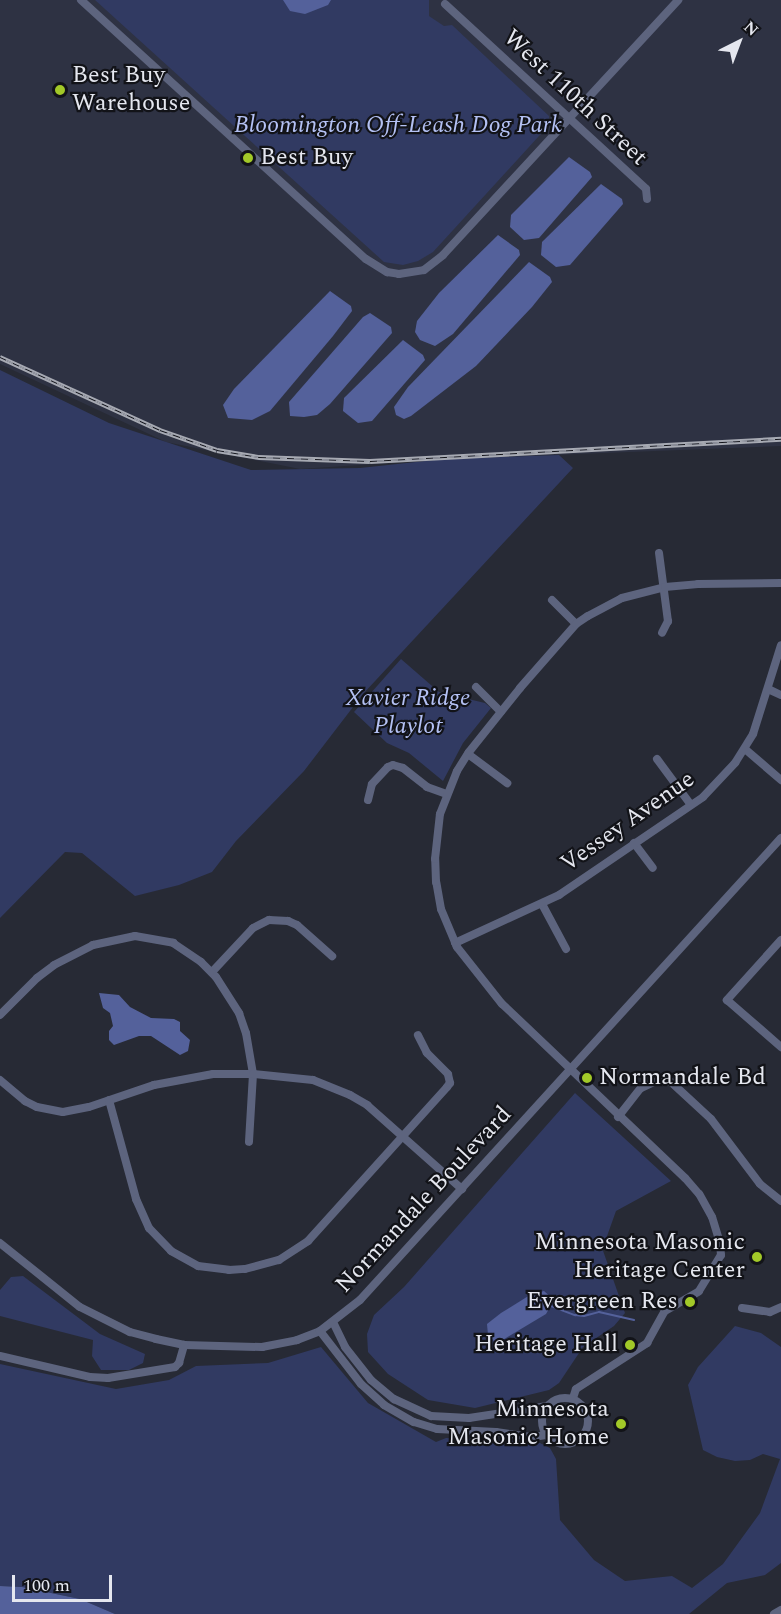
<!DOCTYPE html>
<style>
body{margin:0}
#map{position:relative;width:781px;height:1614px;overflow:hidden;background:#272a35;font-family:Spectral,serif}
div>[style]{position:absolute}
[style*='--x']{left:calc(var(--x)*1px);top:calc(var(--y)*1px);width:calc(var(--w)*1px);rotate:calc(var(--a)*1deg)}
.built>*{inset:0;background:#2e3243}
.green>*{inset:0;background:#313a62}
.water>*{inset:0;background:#54619b}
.stream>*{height:2px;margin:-1px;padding:0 1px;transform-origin:1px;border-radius:1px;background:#54619b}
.minor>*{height:8px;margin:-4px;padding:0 4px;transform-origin:4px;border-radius:4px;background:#5d647e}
.minor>.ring{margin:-4px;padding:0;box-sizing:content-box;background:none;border:8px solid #5d647e;border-radius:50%}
.rail>*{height:4.5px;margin-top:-2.25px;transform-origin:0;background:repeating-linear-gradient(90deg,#121318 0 7px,#a7aab3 0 14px);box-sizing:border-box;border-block:2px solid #a7aab3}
.dots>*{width:16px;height:16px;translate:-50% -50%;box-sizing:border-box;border:3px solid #121318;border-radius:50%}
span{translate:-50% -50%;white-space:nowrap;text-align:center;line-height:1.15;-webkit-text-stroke:4.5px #121318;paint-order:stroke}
.poi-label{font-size:24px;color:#e5e7ef}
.left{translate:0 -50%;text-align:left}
.right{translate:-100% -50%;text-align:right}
.street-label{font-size:24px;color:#e5e7ef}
.park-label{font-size:24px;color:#b4c1f4;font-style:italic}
.north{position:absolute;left:709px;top:12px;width:60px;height:60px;-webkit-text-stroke:4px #121318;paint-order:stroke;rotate:42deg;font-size:16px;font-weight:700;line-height:24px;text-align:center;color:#e5e7ef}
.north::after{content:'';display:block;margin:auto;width:21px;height:27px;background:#e5e7ef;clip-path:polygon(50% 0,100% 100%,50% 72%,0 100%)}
.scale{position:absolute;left:12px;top:1575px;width:100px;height:27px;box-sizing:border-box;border:3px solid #e5e7ef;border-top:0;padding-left:8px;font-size:18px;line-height:21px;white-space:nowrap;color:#e5e7ef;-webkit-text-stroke:4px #121318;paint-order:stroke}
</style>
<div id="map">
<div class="built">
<i style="clip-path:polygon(0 0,781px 0,781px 446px,450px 459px,300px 469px,166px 442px,0 364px)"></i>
</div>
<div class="green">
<i style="clip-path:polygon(95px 0,429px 0,429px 16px,444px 26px,452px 25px,549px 116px,549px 125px,433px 252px,418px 261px,403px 265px,384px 262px)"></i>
<i style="clip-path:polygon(0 370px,109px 423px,251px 470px,360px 468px,444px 459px,559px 455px,573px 468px,363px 694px,304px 771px,236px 841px,212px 872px,179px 885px,135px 896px,82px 853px,65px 852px,0 918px)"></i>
<i style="clip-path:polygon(401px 659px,439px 692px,485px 703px,491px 708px,463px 743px,443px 781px,409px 753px,387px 743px,354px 712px)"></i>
<i style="clip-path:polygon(575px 1093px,671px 1181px,616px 1211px,606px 1239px,601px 1245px,625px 1313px,614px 1326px,583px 1347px,559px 1383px,549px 1390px,475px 1408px,428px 1400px,388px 1374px,368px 1352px,367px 1334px,374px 1315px,404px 1287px)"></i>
<i style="clip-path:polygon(23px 1276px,100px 1334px,145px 1354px,143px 1363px,129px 1370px,101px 1370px,92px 1356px,93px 1340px,0 1316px,0 1290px,11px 1277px)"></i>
<i style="clip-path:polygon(735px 1326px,761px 1333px,781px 1347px,781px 1563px,765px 1575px,727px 1583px,689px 1614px,115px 1614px,80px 1599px,22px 1587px,0 1586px,0 1364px,116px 1389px,169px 1380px,196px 1366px,268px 1363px,321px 1347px,368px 1403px,436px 1442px,446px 1438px,517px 1441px,540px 1443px,550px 1448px,556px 1459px,560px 1520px,594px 1560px,625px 1581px,672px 1576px,692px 1588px,723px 1564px,760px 1513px,780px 1459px,763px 1454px,750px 1460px,735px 1461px,717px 1457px,703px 1450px,688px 1385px,698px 1367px)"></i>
</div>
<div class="water">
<i style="clip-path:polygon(283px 0,331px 0,328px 5px,305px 14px,290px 11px)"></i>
<i style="clip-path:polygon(569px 157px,590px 172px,592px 177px,539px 238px,524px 240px,510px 227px,511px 215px)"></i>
<i style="clip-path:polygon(601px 184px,622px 199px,623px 204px,570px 265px,556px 267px,541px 255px,542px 242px)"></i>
<i style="clip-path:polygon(498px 235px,519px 250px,520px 255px,453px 334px,435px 346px,420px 340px,415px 332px,417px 321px,439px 293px)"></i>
<i style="clip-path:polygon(529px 262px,550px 277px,552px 282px,532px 307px,476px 366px,411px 416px,404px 419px,396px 415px,394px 407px,408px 387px)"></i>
<i style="clip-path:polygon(330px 291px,351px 306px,352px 311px,333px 336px,270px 411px,252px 420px,228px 418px,223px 405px,234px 389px)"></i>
<i style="clip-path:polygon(370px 313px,391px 327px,392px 333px,330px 404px,317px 415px,304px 417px,290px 416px,289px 402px,363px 317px)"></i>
<i style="clip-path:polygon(403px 340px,423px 355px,425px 360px,372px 421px,358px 423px,343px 411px,344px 398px)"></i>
<i style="clip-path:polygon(99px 993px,119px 995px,130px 1007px,151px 1018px,174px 1019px,180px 1022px,180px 1031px,190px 1040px,188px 1051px,180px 1055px,151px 1036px,139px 1036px,114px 1045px,109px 1040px,109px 1031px,113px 1026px,110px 1013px,103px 1008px)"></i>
<i style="clip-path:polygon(544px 1291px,554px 1300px,546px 1314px,501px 1341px,495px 1342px,488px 1335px,487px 1324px,501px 1313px,530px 1295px)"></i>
<i style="clip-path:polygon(0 1586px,22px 1587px,80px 1599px,115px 1614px,0 1614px)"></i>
</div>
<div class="stream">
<i style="--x:551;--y:1306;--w:26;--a:21"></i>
<i style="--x:575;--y:1315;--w:9;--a:6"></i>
<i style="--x:584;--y:1316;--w:16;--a:-15"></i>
<i style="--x:599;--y:1312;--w:36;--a:13"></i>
</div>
<div class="minor">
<i style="--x:81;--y:0;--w:385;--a:42.3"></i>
<i style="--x:366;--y:259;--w:25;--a:32"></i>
<i style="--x:387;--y:272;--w:12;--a:9"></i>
<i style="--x:399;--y:274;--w:25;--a:-9"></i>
<i style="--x:424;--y:270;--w:24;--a:-38"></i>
<i style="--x:443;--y:255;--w:347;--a:-47.3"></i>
<i style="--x:445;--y:4;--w:273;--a:42.6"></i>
<i style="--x:646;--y:189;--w:10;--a:84"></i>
<i style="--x:659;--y:553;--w:69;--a:82.5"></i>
<i style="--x:668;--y:621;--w:13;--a:117"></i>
<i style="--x:552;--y:600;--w:34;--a:45"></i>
<i style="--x:476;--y:687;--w:35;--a:45"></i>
<i style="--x:768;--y:689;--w:14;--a:25"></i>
<i style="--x:745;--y:749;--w:48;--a:40.7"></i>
<i style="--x:468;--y:754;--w:49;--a:36.6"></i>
<i style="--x:657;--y:759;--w:57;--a:53.5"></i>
<i style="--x:368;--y:800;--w:16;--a:-76"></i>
<i style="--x:372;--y:784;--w:23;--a:-47"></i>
<i style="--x:388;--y:767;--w:5;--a:-22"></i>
<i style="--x:393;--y:765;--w:10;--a:17"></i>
<i style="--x:403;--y:768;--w:31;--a:38"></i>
<i style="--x:427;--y:787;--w:20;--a:20"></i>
<i style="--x:634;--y:843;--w:31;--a:53"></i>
<i style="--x:542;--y:904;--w:51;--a:61.9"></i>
<i style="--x:781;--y:940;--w:81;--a:132"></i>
<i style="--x:727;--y:1000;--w:72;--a:41"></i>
<i style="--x:455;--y:943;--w:115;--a:-24.8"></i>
<i style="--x:559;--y:895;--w:174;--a:-34.2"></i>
<i style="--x:703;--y:797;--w:47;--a:-46.7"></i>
<i style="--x:735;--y:763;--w:34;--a:-58"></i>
<i style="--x:753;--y:734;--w:93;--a:-72.5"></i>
<i style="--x:212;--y:972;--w:60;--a:-47"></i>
<i style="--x:253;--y:928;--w:18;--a:-27"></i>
<i style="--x:269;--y:920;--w:19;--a:3"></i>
<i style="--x:288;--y:921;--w:10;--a:24"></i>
<i style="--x:297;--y:925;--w:47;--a:41.5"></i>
<i style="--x:0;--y:1015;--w:52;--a:-45"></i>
<i style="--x:37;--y:978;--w:21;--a:-37"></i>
<i style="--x:54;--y:965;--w:44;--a:-27.1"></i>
<i style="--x:93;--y:945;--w:43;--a:-12.1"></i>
<i style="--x:135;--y:936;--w:39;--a:10"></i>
<i style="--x:173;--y:943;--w:34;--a:34"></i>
<i style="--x:201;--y:962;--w:21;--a:45"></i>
<i style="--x:216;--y:977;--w:43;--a:57.4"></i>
<i style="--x:239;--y:1013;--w:21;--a:71"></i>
<i style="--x:246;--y:1033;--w:42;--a:80.3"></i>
<i style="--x:253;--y:1074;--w:68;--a:93.4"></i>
<i style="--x:0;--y:1080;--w:33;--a:40"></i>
<i style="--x:25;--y:1101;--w:13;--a:27"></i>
<i style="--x:37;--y:1107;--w:26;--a:11"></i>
<i style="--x:63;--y:1112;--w:26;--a:-11"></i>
<i style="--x:89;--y:1107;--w:69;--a:-18.7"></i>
<i style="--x:154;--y:1085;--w:60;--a:-10.6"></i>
<i style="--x:213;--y:1074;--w:40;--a:0"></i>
<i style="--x:253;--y:1074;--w:60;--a:5.7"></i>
<i style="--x:313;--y:1080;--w:40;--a:22"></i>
<i style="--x:350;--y:1095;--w:20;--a:30"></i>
<i style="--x:367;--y:1105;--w:127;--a:41.5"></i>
<i style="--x:109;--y:1100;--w:103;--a:74.7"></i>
<i style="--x:136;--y:1199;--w:32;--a:66"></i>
<i style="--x:149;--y:1228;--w:32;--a:46"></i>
<i style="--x:171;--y:1251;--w:31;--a:29"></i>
<i style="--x:198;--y:1266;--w:31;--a:7"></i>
<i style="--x:229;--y:1270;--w:16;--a:-4"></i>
<i style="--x:245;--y:1269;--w:35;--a:-15"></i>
<i style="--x:279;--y:1260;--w:35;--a:-33"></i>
<i style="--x:308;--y:1241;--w:207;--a:-47.9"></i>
<i style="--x:447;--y:1087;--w:5;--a:-53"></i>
<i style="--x:450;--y:1083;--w:9;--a:-103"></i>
<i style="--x:448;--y:1074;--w:30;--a:-135"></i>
<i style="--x:427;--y:1053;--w:20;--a:-117"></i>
<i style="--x:618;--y:1117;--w:37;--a:-52"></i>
<i style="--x:641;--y:1088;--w:14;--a:-25"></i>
<i style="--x:654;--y:1082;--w:17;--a:0"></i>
<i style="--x:671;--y:1082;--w:54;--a:42.8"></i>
<i style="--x:711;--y:1119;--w:81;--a:53"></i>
<i style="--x:760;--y:1184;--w:27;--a:39"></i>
<i style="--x:0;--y:1243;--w:102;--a:38.7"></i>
<i style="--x:80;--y:1307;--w:56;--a:26.6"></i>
<i style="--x:130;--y:1332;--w:27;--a:15"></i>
<i style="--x:156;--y:1339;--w:29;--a:12"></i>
<i style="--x:184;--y:1345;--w:78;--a:1.5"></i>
<i style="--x:262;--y:1347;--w:36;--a:-11"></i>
<i style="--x:297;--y:1340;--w:25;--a:-21"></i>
<i style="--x:320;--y:1331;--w:51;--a:-37.8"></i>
<i style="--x:360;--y:1300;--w:625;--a:-47.66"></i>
<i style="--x:742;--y:1308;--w:28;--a:8"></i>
<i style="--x:770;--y:1312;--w:12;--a:-24"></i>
<i style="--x:333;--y:1322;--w:28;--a:64"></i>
<i style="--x:345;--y:1347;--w:42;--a:51.8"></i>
<i style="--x:371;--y:1380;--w:30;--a:40"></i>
<i style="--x:394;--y:1399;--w:41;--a:24.7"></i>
<i style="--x:431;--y:1416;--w:38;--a:3"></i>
<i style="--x:469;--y:1418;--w:79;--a:-8.7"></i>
<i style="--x:320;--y:1331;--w:67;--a:52.3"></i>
<i style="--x:361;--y:1384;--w:31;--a:42"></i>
<i style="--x:384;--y:1405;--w:34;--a:30"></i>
<i style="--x:414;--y:1422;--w:24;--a:17"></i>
<i style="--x:437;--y:1429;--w:59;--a:2.9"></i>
<i style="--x:496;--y:1432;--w:37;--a:8"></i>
<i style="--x:533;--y:1437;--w:13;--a:-9"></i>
<i style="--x:0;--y:1356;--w:92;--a:13.1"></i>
<i style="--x:90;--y:1377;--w:18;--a:3"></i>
<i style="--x:108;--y:1378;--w:68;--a:-9.3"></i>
<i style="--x:175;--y:1367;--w:6;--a:-45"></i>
<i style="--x:179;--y:1363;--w:19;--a:-74"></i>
<i style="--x:573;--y:1398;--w:9;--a:-72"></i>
<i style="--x:576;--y:1389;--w:85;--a:-32.9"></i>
<i style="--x:647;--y:1343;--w:37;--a:-61"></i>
<i style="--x:665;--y:1311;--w:39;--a:-30"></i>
<i style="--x:699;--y:1291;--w:42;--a:-58.6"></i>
<i style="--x:721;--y:1255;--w:12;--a:-95"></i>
<i style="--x:720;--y:1243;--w:27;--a:-107"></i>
<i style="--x:712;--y:1217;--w:26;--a:-119"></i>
<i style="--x:699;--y:1194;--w:21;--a:-131"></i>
<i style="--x:685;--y:1178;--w:253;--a:-136.4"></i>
<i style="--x:502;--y:1004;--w:73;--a:-128.3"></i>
<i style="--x:457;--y:947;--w:41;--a:-112.8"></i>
<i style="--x:441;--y:909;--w:27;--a:-100"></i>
<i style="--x:436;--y:882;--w:23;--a:-92"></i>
<i style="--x:435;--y:859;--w:45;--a:-83.7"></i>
<i style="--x:440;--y:814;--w:46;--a:-68.4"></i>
<i style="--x:457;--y:771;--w:22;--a:-58"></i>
<i style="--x:469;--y:752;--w:82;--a:-51.4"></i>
<i style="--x:520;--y:688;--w:85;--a:-48.8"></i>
<i style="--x:576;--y:624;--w:14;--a:-34"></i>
<i style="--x:588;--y:616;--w:38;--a:-28"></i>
<i style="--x:622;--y:598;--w:44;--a:-14.3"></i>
<i style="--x:665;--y:587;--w:33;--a:-5"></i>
<i style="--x:698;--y:584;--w:83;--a:-0.7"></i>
<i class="ring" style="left:542px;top:1398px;width:38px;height:38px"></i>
<i style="--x:774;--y:1614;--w:8;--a:-30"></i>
</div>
<div class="rail">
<i style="--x:0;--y:357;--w:176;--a:24.5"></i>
<i style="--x:160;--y:430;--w:60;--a:19.3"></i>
<i style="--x:217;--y:450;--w:43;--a:9.5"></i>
<i style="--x:259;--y:457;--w:111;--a:2.1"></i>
<i style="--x:370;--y:461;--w:412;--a:-3.1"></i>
</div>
<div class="dots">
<i style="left:60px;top:90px;background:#a2c928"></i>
<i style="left:248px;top:158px;background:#a2c928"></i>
<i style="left:587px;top:1078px;background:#a2c928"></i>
<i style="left:757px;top:1257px;background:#a2c928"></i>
<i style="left:690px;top:1302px;background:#a2c928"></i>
<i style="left:630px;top:1345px;background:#a2c928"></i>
<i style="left:621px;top:1424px;background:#a2c928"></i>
</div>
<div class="poi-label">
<span class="left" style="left:72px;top:90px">Best Buy<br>Warehouse</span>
<span class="left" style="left:260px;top:158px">Best Buy</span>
<span class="left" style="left:599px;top:1078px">Normandale Bd</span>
<span class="right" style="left:745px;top:1257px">Minnesota Masonic<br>Heritage Center</span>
<span class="right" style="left:678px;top:1302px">Evergreen Res</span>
<span class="right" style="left:618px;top:1345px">Heritage Hall</span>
<span class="right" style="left:609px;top:1424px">Minnesota<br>Masonic Home</span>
</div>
<div class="street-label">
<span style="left:575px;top:98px;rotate:43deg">West 110th Street</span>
<span style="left:628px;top:822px;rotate:-35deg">Vessey Avenue</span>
<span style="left:424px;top:1200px;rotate:-47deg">Normandale Boulevard</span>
</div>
<div class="park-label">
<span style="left:398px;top:126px">Bloomington Off-Leash Dog Park</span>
<span style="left:408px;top:713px">Xavier Ridge<br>Playlot</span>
</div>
<div class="north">N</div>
<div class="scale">100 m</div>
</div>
